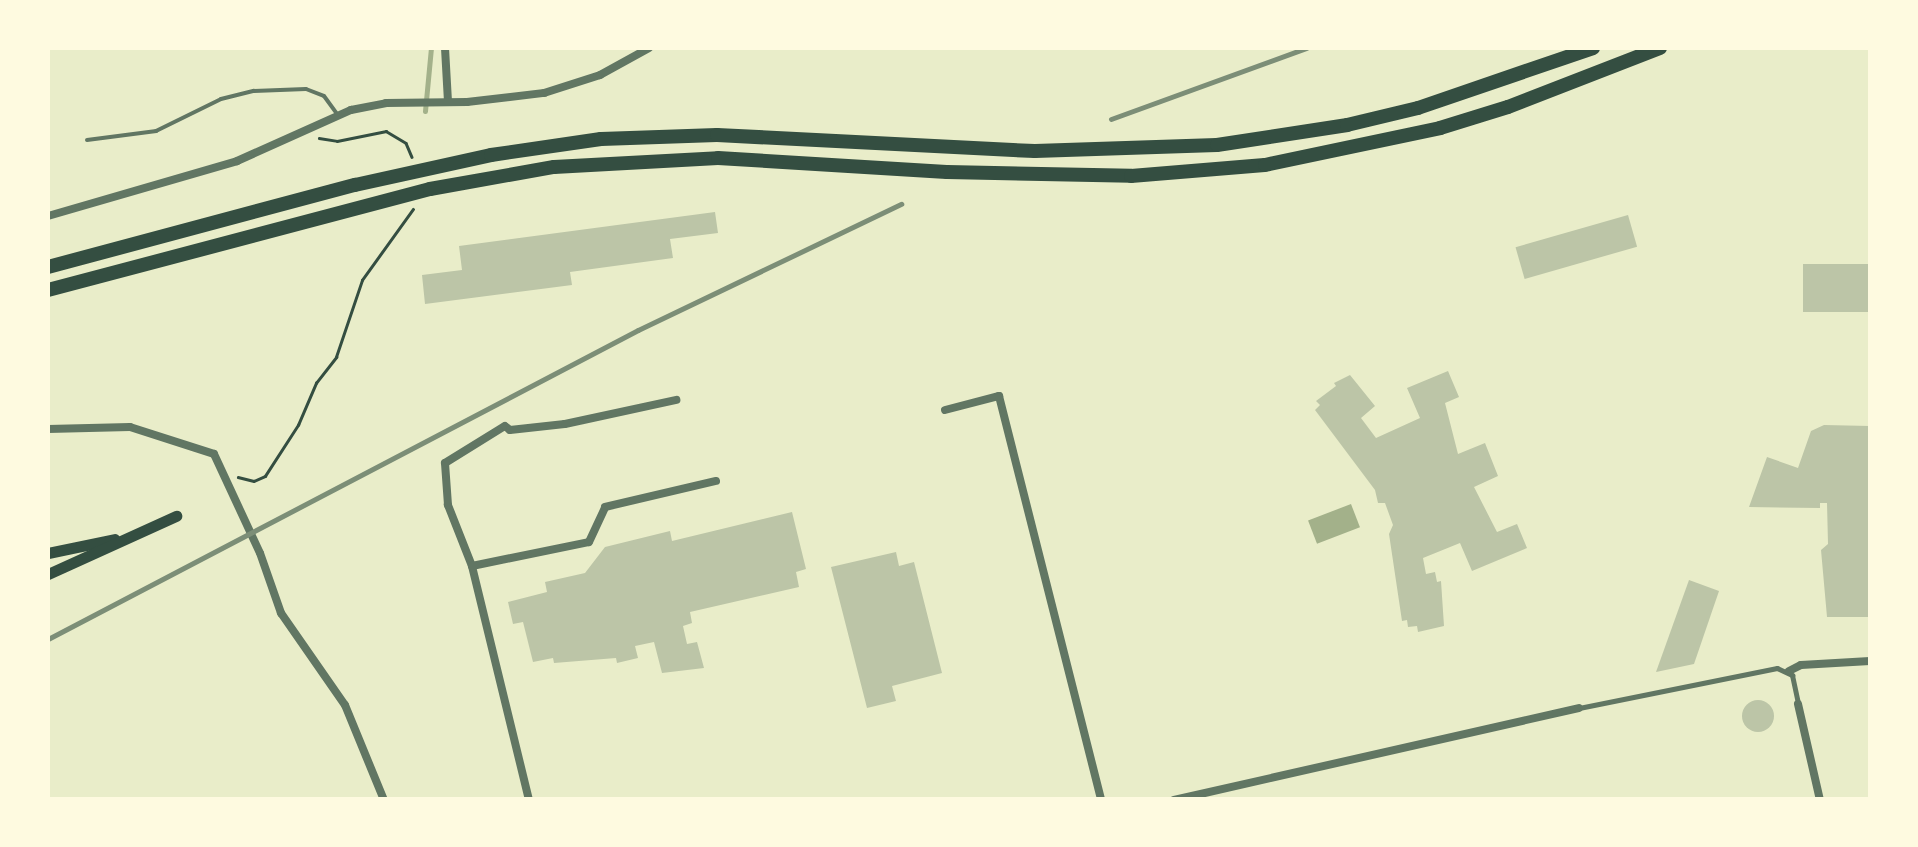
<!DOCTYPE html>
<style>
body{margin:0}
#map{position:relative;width:1918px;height:847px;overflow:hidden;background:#e9edc9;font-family:"Noto Serif",serif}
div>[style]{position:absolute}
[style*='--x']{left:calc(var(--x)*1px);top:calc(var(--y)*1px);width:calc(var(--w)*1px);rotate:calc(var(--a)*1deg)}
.water>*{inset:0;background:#a3b18a;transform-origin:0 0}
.stream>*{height:5px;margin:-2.5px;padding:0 2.5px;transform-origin:2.5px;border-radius:2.5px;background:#a3b18a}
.building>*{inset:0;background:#bcc5a7;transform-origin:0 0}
.round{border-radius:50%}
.path>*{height:2.5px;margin:-1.25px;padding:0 1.25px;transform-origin:1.25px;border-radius:1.25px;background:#344e41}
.service>*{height:4px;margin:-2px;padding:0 2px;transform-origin:2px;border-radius:2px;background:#617663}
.pedestrian>*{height:5px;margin:-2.5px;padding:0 2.5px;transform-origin:2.5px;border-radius:2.5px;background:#617663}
.minor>*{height:8px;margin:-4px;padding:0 4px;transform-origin:4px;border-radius:4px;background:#617663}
.primary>*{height:11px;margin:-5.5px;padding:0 5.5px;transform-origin:5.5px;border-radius:5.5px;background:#344e41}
.motorway>*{height:14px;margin:-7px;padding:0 7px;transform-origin:7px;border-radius:7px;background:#344e41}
.rail>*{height:5px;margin:-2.5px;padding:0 2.5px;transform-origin:2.5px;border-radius:2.5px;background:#7c8e77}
span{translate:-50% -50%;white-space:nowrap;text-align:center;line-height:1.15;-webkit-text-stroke:9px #fefae0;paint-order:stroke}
.frame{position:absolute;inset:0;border:50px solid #fefae0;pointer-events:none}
</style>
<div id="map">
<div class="water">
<i style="left:1351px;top:504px;width:25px;height:46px;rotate:69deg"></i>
</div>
<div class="stream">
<i style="--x:425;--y:111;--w:63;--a:-84.6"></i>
</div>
<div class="building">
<i style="clip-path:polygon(715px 212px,718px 233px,670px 239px,673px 258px,570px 272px,572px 285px,425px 304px,422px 275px,462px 270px,459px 246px)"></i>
<i style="left:1628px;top:215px;width:33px;height:117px;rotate:74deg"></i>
<i style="left:1803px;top:264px;width:67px;height:48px"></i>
<i style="clip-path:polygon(1448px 371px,1459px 397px,1445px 403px,1458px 454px,1485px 443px,1498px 476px,1474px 487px,1497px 532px,1517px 524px,1527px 548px,1472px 571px,1460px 543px,1423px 558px,1426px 574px,1435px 572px,1437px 582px,1441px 581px,1444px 626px,1418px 632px,1417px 626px,1408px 627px,1407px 620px,1402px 621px,1389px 534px,1393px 525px,1385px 503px,1378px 503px,1375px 490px,1315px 410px,1320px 405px,1316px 401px,1336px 386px,1334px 383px,1350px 375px,1375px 406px,1361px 418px,1376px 438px,1420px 418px,1407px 388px)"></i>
<i style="clip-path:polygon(1824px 425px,1870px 426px,1870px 617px,1827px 617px,1821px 550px,1828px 544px,1827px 503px,1820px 503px,1820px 508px,1749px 507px,1767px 457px,1798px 468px,1811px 431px)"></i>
<i style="clip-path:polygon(792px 512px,806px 569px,796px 572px,799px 587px,690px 612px,692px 623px,683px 626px,687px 644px,697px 642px,704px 668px,662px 673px,654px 642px,635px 646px,638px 658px,617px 663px,616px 658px,554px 663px,553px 658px,533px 662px,523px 622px,513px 624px,508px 602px,547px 592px,545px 582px,585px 573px,605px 547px,670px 531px,672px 541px)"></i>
<i style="clip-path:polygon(896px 552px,899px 566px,914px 562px,942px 673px,892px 686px,896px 701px,867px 708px,831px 567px)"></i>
<i style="clip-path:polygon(1689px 580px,1719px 591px,1694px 664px,1656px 672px)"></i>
<i class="round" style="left:1742px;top:700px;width:32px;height:32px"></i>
</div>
<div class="path">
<i style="--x:319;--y:138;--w:18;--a:9"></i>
<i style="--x:337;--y:141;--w:50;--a:-11.5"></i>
<i style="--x:386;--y:131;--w:23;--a:31"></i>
<i style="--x:406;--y:143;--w:15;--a:67"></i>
<i style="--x:238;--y:477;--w:16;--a:14"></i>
<i style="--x:254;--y:481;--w:12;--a:-24"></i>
<i style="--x:265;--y:476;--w:61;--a:-57.1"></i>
<i style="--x:298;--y:425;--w:46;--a:-66.8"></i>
<i style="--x:316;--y:383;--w:33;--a:-52"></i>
<i style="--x:336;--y:357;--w:81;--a:-71.3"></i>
<i style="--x:362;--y:280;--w:87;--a:-54.3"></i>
</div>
<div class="service">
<i style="--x:87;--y:140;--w:70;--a:-7.4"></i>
<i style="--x:156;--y:131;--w:72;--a:-26.2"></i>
<i style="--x:221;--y:99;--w:34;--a:-14"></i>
<i style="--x:254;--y:91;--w:52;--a:-2.2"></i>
<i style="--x:306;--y:89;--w:19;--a:21"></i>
<i style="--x:324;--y:96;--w:24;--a:54"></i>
</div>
<div class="pedestrian">
<i style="--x:1579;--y:708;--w:202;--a:-11.4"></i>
<i style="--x:1777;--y:668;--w:17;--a:25"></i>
<i style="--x:1792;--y:675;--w:30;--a:78"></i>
</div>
<div class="minor">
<i style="--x:445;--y:48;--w:54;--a:86.8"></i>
<i style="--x:48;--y:216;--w:197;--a:-16.2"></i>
<i style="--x:237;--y:161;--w:125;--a:-24.1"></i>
<i style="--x:351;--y:110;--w:36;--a:-11"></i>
<i style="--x:386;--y:103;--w:81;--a:-0.7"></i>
<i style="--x:467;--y:102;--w:78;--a:-6.7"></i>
<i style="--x:544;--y:93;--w:59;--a:-17.8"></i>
<i style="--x:600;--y:75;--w:56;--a:-28.9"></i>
<i style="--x:945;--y:410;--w:56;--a:-14.5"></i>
<i style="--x:999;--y:396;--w:417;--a:75.8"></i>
<i style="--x:48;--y:429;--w:82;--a:-1.4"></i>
<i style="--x:130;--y:427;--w:88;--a:17.8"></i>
<i style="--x:214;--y:454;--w:109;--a:65.1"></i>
<i style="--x:260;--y:553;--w:64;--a:70.7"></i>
<i style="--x:281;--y:613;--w:112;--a:55.2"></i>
<i style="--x:345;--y:705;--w:103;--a:67.7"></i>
<i style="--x:472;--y:566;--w:66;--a:-111.5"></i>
<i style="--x:448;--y:505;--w:42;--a:-94.1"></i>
<i style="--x:445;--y:463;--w:70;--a:-31.7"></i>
<i style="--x:505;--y:426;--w:6;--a:39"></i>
<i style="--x:510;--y:430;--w:55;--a:-6.2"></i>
<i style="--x:565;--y:424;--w:114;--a:-12.2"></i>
<i style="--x:1789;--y:671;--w:13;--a:-27"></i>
<i style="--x:1801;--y:665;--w:69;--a:-3.3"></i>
<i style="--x:1798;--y:704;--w:98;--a:77.1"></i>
<i style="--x:529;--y:800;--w:241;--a:-103.7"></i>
<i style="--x:472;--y:566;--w:119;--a:-11.6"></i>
<i style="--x:589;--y:542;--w:38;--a:-65"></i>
<i style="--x:605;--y:507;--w:114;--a:-13.2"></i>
<i style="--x:1174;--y:800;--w:415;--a:-12.8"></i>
</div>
<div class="primary">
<i style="--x:48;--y:553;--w:68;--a:-11.8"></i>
<i style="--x:48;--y:574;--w:141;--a:-24.4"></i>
</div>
<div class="motorway">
<i style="--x:48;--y:267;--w:318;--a:-15"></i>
<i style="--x:355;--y:185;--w:139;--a:-12.4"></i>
<i style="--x:491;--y:155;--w:111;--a:-8.3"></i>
<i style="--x:601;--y:139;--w:116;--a:-2"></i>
<i style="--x:717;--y:135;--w:318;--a:2.9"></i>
<i style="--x:1035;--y:151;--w:182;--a:-1.9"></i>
<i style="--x:1217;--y:145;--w:132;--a:-8.7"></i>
<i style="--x:1347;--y:125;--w:73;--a:-13.5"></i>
<i style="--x:1418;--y:108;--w:185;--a:-18.9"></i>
<i style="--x:48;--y:290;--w:395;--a:-14.8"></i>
<i style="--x:430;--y:189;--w:126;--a:-10.1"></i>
<i style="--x:554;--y:167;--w:164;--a:-3.1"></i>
<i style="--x:718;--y:158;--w:229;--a:3.5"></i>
<i style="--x:947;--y:172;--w:184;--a:1.2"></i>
<i style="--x:1131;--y:176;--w:134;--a:-4.7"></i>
<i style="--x:1265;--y:165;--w:179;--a:-11.9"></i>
<i style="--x:1440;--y:128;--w:71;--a:-17.2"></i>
<i style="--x:1508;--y:107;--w:163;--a:-21.2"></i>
</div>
<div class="rail">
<i style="--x:1111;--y:119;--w:208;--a:-20"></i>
<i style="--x:48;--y:639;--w:666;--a:-27.64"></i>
<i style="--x:638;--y:330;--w:292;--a:-25.6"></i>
</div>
<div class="frame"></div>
</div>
